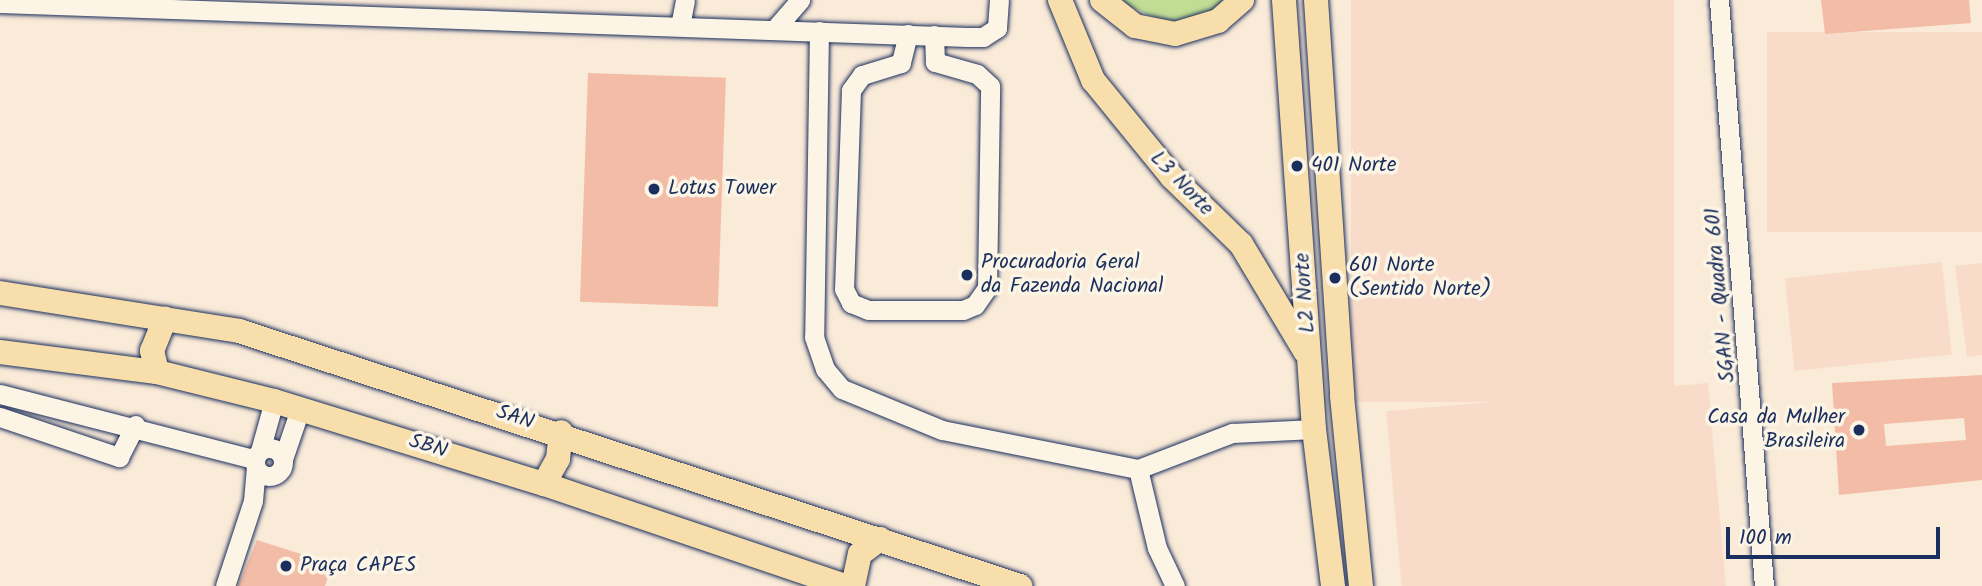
<!DOCTYPE html>
<meta charset="utf-8">
<style>
body{margin:0}
#map{position:relative;width:1982px;height:586px;overflow:hidden;background:#faead8;font-family:Kalam,sans-serif}
div>[style]{position:absolute}
[style*='--x']{left:calc(var(--x)*1px);top:calc(var(--y)*1px);width:calc(var(--w)*1px);rotate:calc(var(--a)*1deg)}
.built>*{inset:0;background:#f8dcc9;transform-origin:0 0}
.green>*{inset:0;background:#c1dd94}
.building>*{inset:0;background:#f3bca6;transform-origin:0 0}
.roads{filter:drop-shadow(0 0 2px #1b2f5e) drop-shadow(0 0 2px #1b2f5e)}
.minor>*{height:19px;margin:-9.5px;padding:0 9.5px;transform-origin:9.5px;border-radius:9.5px;background:#fcf5e5}
.minor>.ring{margin:-9.5px;padding:0;box-sizing:content-box;background:none;border:19px solid #fcf5e5;border-radius:50%}
.major>*{height:24px;margin:-12px;padding:0 12px;transform-origin:12px;border-radius:12px;background:#f8deab}
.dots>*{width:19px;height:19px;translate:-50% -50%;box-sizing:border-box;border:4px solid #fcf5e5;border-radius:50%}
span{translate:-50% -50%;white-space:nowrap;text-align:center;line-height:1.15;-webkit-text-stroke:7px #fcf5e5;paint-order:stroke}
.poi-label{font-size:21px;color:#1b2f5e}
.left{translate:0 -50%;text-align:left}
.right{translate:-100% -50%;text-align:right}
.street-label{font-size:21px;color:#1b2f5e}
.scale{position:absolute;left:1726px;top:527px;width:214px;height:32px;box-sizing:border-box;border:4px solid #1b2f5e;border-top:0;padding-left:9px;font-size:21px;line-height:24px;white-space:nowrap;color:#1b2f5e;-webkit-text-stroke:5px #fcf5e5;paint-order:stroke}
</style>
<div id="map">
<div class="built">
<i style="left:1351px;top:0;width:323px;height:402px"></i>
<i style="left:1982px;top:32px;width:200px;height:215px;rotate:90deg"></i>
<i style="left:1942px;top:262px;width:93px;height:158px;rotate:84deg"></i>
<i style="clip-path:polygon(1982px 263px,1982px 355px,1967px 357px,1955px 266px)"></i>
<i style="left:1708px;top:383px;width:204px;height:323px;rotate:85deg"></i>
</div>
<div class="green">
<i style="clip-path:polygon(1115px 0,1228px 0,1202px 18px,1168px 23px)"></i>
</div>
<div class="building">
<i style="clip-path:polygon(1821px 0,1969px 0,1971px 23px,1825px 34px)"></i>
<i style="left:588px;top:73px;width:138px;height:229px;rotate:2deg"></i>
<i style="clip-path:polygon(evenodd,1982px 375px,1982px 480px,1839px 495px,1832px 383px,1982px 375px,1964px 418px,1966px 440px,1886px 446px,1884px 424px,1964px 418px)"></i>
<i style="clip-path:polygon(257px 540px,332px 564px,325px 586px,238px 586px)"></i>
</div>
<div class="roads">
<div class="minor">
<i style="--x:1719;--y:0;--w:588;--a:85.61"></i>
<i style="--x:0;--y:3;--w:968;--a:2.01"></i>
<i style="--x:967;--y:37;--w:16;--a:0"></i>
<i style="--x:983;--y:37;--w:17;--a:-33"></i>
<i style="--x:997;--y:28;--w:28;--a:-86"></i>
<i style="--x:680;--y:26;--w:26;--a:-79"></i>
<i style="--x:774;--y:30;--w:40;--a:-49"></i>
<i style="--x:819;--y:31;--w:306;--a:90.9"></i>
<i style="--x:814;--y:337;--w:34;--a:71"></i>
<i style="--x:825;--y:369;--w:26;--a:50"></i>
<i style="--x:842;--y:389;--w:108;--a:22.3"></i>
<i style="--x:942;--y:430;--w:200;--a:11.3"></i>
<i style="--x:1138;--y:469;--w:101;--a:-21"></i>
<i style="--x:1232;--y:433;--w:82;--a:-2.8"></i>
<i style="--x:908;--y:34;--w:30;--a:104"></i>
<i style="--x:901;--y:63;--w:41;--a:162.9"></i>
<i style="--x:862;--y:75;--w:19;--a:126"></i>
<i style="--x:851;--y:90;--w:199;--a:92"></i>
<i style="--x:844;--y:289;--w:16;--a:63"></i>
<i style="--x:851;--y:303;--w:18;--a:22"></i>
<i style="--x:868;--y:310;--w:95;--a:0"></i>
<i style="--x:963;--y:310;--w:13;--a:-23"></i>
<i style="--x:975;--y:305;--w:21;--a:-55"></i>
<i style="--x:987;--y:288;--w:202;--a:-89.1"></i>
<i style="--x:990;--y:86;--w:18;--a:-137"></i>
<i style="--x:977;--y:74;--w:44;--a:-164.1"></i>
<i style="--x:935;--y:62;--w:27;--a:-92"></i>
<i style="--x:0;--y:394;--w:262;--a:14.4"></i>
<i style="--x:0;--y:417;--w:126;--a:18.6"></i>
<i style="--x:119;--y:457;--w:36;--a:-63"></i>
<i class="ring" style="left:255px;top:448px;width:9px;height:9px"></i>
<i style="--x:260;--y:451;--w:52;--a:-74.4"></i>
<i style="--x:283;--y:459;--w:53;--a:-71.2"></i>
<i style="--x:1138;--y:469;--w:81;--a:76.5"></i>
<i style="--x:1157;--y:548;--w:42;--a:64.7"></i>
<i style="--x:225;--y:586;--w:89;--a:-71.8"></i>
<i style="--x:253;--y:501;--w:32;--a:-85"></i>
</div>
<div class="major">
<i style="--x:1060;--y:0;--w:87;--a:67.6"></i>
<i style="--x:1093;--y:80;--w:125;--a:50.8"></i>
<i style="--x:1172;--y:177;--w:96;--a:44.2"></i>
<i style="--x:1241;--y:244;--w:125;--a:59.1"></i>
<i style="--x:1102;--y:0;--w:42;--a:38.2"></i>
<i style="--x:1135;--y:26;--w:41;--a:11.3"></i>
<i style="--x:1175;--y:34;--w:45;--a:-16.8"></i>
<i style="--x:1218;--y:21;--w:32;--a:-41"></i>
<i style="--x:1284;--y:0;--w:430;--a:86"></i>
<i style="--x:1314;--y:429;--w:158;--a:83.1"></i>
<i style="--x:1316;--y:0;--w:397;--a:86.2"></i>
<i style="--x:1342;--y:396;--w:191;--a:84.3"></i>
<i style="--x:0;--y:293;--w:242;--a:9"></i>
<i style="--x:239;--y:331;--w:822;--a:18.08"></i>
<i style="--x:0;--y:352;--w:158;--a:7.3"></i>
<i style="--x:157;--y:372;--w:121;--a:13.9"></i>
<i style="--x:274;--y:401;--w:282;--a:17.1"></i>
<i style="--x:544;--y:484;--w:319;--a:18.7"></i>
<i style="--x:157;--y:372;--w:22;--a:-103"></i>
<i style="--x:152;--y:351;--w:35;--a:-68"></i>
<i style="--x:544;--y:484;--w:29;--a:-61"></i>
<i style="--x:558;--y:459;--w:27;--a:-84"></i>
<i style="--x:853;--y:586;--w:33;--a:-78"></i>
<i style="--x:860;--y:554;--w:25;--a:-37"></i>
</div>
</div>
<div class="dots">
<i style="left:1297px;top:166px;background:#1b2f5e"></i>
<i style="left:654px;top:189px;background:#1b2f5e"></i>
<i style="left:967px;top:275px;background:#1b2f5e"></i>
<i style="left:1335px;top:278px;background:#1b2f5e"></i>
<i style="left:1859px;top:430px;background:#1b2f5e"></i>
<i style="left:286px;top:566px;background:#1b2f5e"></i>
</div>
<div class="poi-label">
<span class="left" style="left:1311px;top:166px">401 Norte</span>
<span class="left" style="left:668px;top:189px">Lotus Tower</span>
<span class="left" style="left:981px;top:275px">Procuradoria Geral<br>da Fazenda Nacional</span>
<span class="left" style="left:1349px;top:278px">601 Norte<br>(Sentido Norte)</span>
<span class="right" style="left:1845px;top:430px">Casa da Mulher<br>Brasileira</span>
<span class="left" style="left:300px;top:566px">Praça CAPES</span>
</div>
<div class="street-label">
<span style="left:1181px;top:184px;rotate:46deg">L3 Norte</span>
<span style="left:1306px;top:293px;rotate:-94deg">L2 Norte</span>
<span style="left:1721px;top:295px;rotate:-95deg">SGAN - Quadra 601</span>
<span style="left:515px;top:418px;rotate:18deg">SAN</span>
<span style="left:428px;top:447px;rotate:17deg">SBN</span>
</div>
<div class="scale">100 m</div>
</div>
